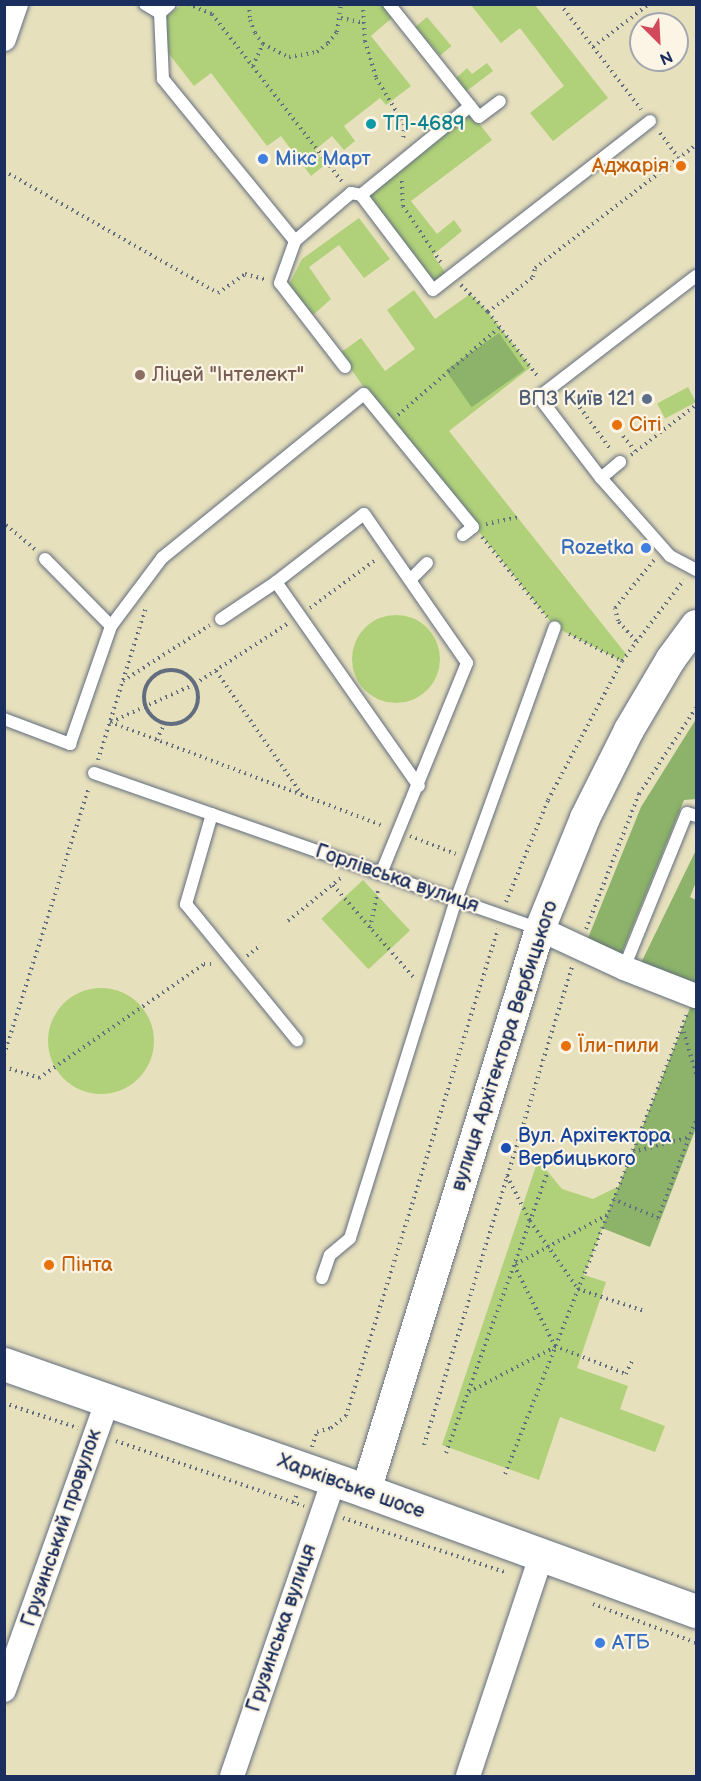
<!DOCTYPE html>
<meta charset="utf-8">
<style>
body{margin:0}
#map{position:relative;width:701px;height:1781px;overflow:hidden;background:#e7e0bd;font-family:"Balsamiq Sans",sans-serif}
div>[style]{position:absolute}
[style*='--x']{left:calc(var(--x)*1px);top:calc(var(--y)*1px);width:calc(var(--w)*1px);rotate:calc(var(--a)*1deg)}
.green>*{inset:0;background:#b0d179;transform-origin:0 0}
.round{border-radius:50%}
.forest>*{inset:0;background:#8cb369;transform-origin:0 0}
.path>*{height:4px;margin-top:-2px;transform-origin:0;background:repeating-linear-gradient(90deg,#626d7f 0 1.5px,transparent 0 6px)}
.path>.ring{margin:-2px;padding:0;box-sizing:content-box;background:none;border:4px solid #626d7f;border-radius:50%}
.roads{filter:drop-shadow(0 0 2px #626d7f) drop-shadow(0 0 2px #626d7f)}
.service>*{height:12px;margin:-6px;padding:0 6px;transform-origin:6px;border-radius:6px;background:#fff}
.minor>*{height:24px;margin:-12px;padding:0 12px;transform-origin:12px;border-radius:12px;background:#fff}
.tertiary>*{height:30px;margin:-15px;padding:0 15px;transform-origin:15px;border-radius:15px;background:#fff}
.primary>*{height:33px;margin:-16.5px;padding:0 16.5px;transform-origin:16.5px;border-radius:16.5px;background:#fff}
.dots>*{width:16px;height:16px;translate:-50% -50%;box-sizing:border-box;border:3px solid #fcf5e5;border-radius:50%}
span{translate:-50% -50%;white-space:nowrap;text-align:center;line-height:1.15;-webkit-text-stroke:4.5px #fcf5e5;paint-order:stroke}
.culture-label{font-size:20px;color:#0d838f}
.left{translate:0 -50%;text-align:left}
.shop-label{font-size:20px;color:#366cbe}
.right{translate:-100% -50%;text-align:right}
.food-label{font-size:20px;color:#c56008}
.education-label{font-size:20px;color:#785e54}
.service-label{font-size:20px;color:#4e5e75}
.street-label{font-size:20px;color:#1b2f5e}
.transit-label{font-size:20px;color:#164399}
.frame{position:absolute;inset:0;border:6px solid #1b2f5e;pointer-events:none}
.north{position:absolute;left:629px;top:12px;width:60px;height:60px;box-sizing:border-box;background:#fcf5e5;border:2px solid #a2a6af;border-radius:50%;rotate:156deg;font-size:16px;font-weight:700;line-height:24px;text-align:center;color:#1b2f5e}
.north::after{content:'';display:block;margin:auto;width:21px;height:27px;background:#d1495b;clip-path:polygon(50% 0,100% 100%,50% 72%,0 100%)}
</style>
<div id="map">
<div class="green">
<i style="clip-path:polygon(181px 5px,382px 5px,393px 17px,371px 36px,411px 86px,386px 105px,380px 98px,344px 126px,355px 141px,344px 150px,332px 136px,315px 150px,326px 164px,311px 176px,281px 136px,267px 146px,211px 73px,194px 86px,169px 54px,161px 21px)"></i>
<i style="clip-path:polygon(471px 5px,535px 5px,608px 98px,553px 141px,530px 113px,564px 86px,520px 28px,501px 43px)"></i>
<i style="left:427px;top:17px;width:38px;height:15px;rotate:50deg"></i>
<i style="clip-path:polygon(487px 63px,493px 71px,464px 93px,454px 80px,467px 68px,472px 74px)"></i>
<i style="clip-path:polygon(471px 113px,492px 140px,411px 201px,437px 234px,454px 220px,462px 231px,433px 255px,447px 275px,434px 285px,367px 195px)"></i>
<i style="clip-path:polygon(359px 218px,390px 259px,364px 278px,339px 245px,309px 267px,331px 299px,313px 315px,289px 285px,302px 259px)"></i>
<i style="clip-path:polygon(414px 290px,435px 319px,470px 294px,488px 312px,531px 367px,449px 431px,626px 654px,622px 661px,555px 627px,367px 392px,340px 353px,361px 338px,385px 371px,415px 349px,387px 310px)"></i>
<i style="left:688px;top:387px;width:17px;height:35px;rotate:62deg"></i>
<i class="round" style="left:352px;top:615px;width:88px;height:88px"></i>
<i style="left:363px;top:880px;width:69px;height:57px;rotate:47deg"></i>
<i class="round" style="left:48px;top:988px;width:106px;height:106px"></i>
<i style="clip-path:polygon(538px 1160px,562px 1189px,593px 1199px,619px 1186px,584px 1275px,606px 1282px,577px 1368px,628px 1386px,620px 1409px,665px 1426px,655px 1452px,560px 1417px,539px 1480px,442px 1445px)"></i>
</div>
<div class="forest">
<i style="left:499px;top:333px;width:45px;height:65px;rotate:55deg"></i>
<i style="clip-path:polygon(696px 719px,696px 799px,684px 800px,621px 955px,588px 938px,641px 807px)"></i>
<i style="clip-path:polygon(696px 850px,696px 882px,690px 897px,696px 900px,696px 984px,641px 963px)"></i>
<i style="clip-path:polygon(692px 1003px,696px 1005px,696px 1128px,650px 1247px,602px 1228px)"></i>
</div>
<div class="path">
<i style="--x:188;--y:4;--w:26;--a:23"></i>
<i style="--x:212;--y:14;--w:214;--a:52.2"></i>
<i style="--x:249;--y:4;--w:16;--a:86"></i>
<i style="--x:250;--y:20;--w:14;--a:69"></i>
<i style="--x:255;--y:33;--w:14;--a:54"></i>
<i style="--x:263;--y:44;--w:29;--a:27"></i>
<i style="--x:289;--y:57;--w:28;--a:-10"></i>
<i style="--x:317;--y:52;--w:14;--a:-39"></i>
<i style="--x:328;--y:43;--w:14;--a:-51"></i>
<i style="--x:337;--y:32;--w:28;--a:-82"></i>
<i style="--x:363;--y:4;--w:37;--a:87"></i>
<i style="--x:365;--y:41;--w:39;--a:73"></i>
<i style="--x:376;--y:78;--w:54;--a:58.7"></i>
<i style="--x:404;--y:124;--w:17;--a:93"></i>
<i style="--x:560;--y:4;--w:133;--a:52.4"></i>
<i style="--x:341;--y:18;--w:24;--a:12"></i>
<i style="--x:593;--y:47;--w:71;--a:-37.5"></i>
<i style="--x:253;--y:66;--w:24;--a:-66"></i>
<i style="--x:660;--y:133;--w:31;--a:53"></i>
<i style="--x:4;--y:171;--w:246;--a:29.7"></i>
<i style="--x:218;--y:293;--w:33;--a:-35"></i>
<i style="--x:245;--y:274;--w:23;--a:15"></i>
<i style="--x:402;--y:181;--w:25;--a:88"></i>
<i style="--x:403;--y:206;--w:70;--a:56.1"></i>
<i style="--x:461;--y:285;--w:38;--a:45"></i>
<i style="--x:488;--y:312;--w:83;--a:52.3"></i>
<i style="--x:488;--y:312;--w:57;--a:-37.9"></i>
<i style="--x:533;--y:277;--w:9;--a:-77"></i>
<i style="--x:535;--y:268;--w:203;--a:-37.4"></i>
<i style="--x:569;--y:393;--w:71;--a:53.6"></i>
<i style="--x:398;--y:415;--w:135;--a:-40.8"></i>
<i style="--x:623;--y:436;--w:19;--a:51"></i>
<i style="--x:631;--y:455;--w:82;--a:-37.6"></i>
<i style="--x:486;--y:524;--w:34;--a:-12"></i>
<i style="--x:4;--y:527;--w:3;--a:-45"></i>
<i style="--x:6;--y:525;--w:39;--a:40"></i>
<i style="--x:482;--y:537;--w:103;--a:50.9"></i>
<i style="--x:310;--y:608;--w:83;--a:-36.2"></i>
<i style="--x:569;--y:634;--w:59;--a:27"></i>
<i style="--x:636;--y:641;--w:27;--a:-132"></i>
<i style="--x:618;--y:621;--w:13;--a:-103"></i>
<i style="--x:615;--y:608;--w:63;--a:-50.8"></i>
<i class="ring" style="left:144px;top:670px;width:50px;height:50px"></i>
<i style="--x:216;--y:671;--w:152;--a:55.2"></i>
<i style="--x:123;--y:681;--w:103;--a:-32.8"></i>
<i style="--x:110;--y:722;--w:293;--a:20.8"></i>
<i style="--x:111;--y:722;--w:92;--a:-24.3"></i>
<i style="--x:195;--y:684;--w:110;--a:-33.1"></i>
<i style="--x:157;--y:740;--w:17;--a:-66"></i>
<i style="--x:98;--y:760;--w:160;--a:-72.6"></i>
<i style="--x:410;--y:836;--w:49;--a:21.4"></i>
<i style="--x:333;--y:885;--w:125;--a:48.9"></i>
<i style="--x:506;--y:902;--w:110;--a:-67.6"></i>
<i style="--x:548;--y:800;--w:157;--a:-62"></i>
<i style="--x:622;--y:661;--w:102;--a:-52.6"></i>
<i style="--x:288;--y:921;--w:70;--a:-39.2"></i>
<i style="--x:370;--y:928;--w:40;--a:-78"></i>
<i style="--x:586;--y:929;--w:145;--a:-68.6"></i>
<i style="--x:639;--y:794;--w:103;--a:-56.5"></i>
<i style="--x:247;--y:956;--w:18;--a:-38"></i>
<i style="--x:682;--y:1026;--w:50;--a:73.7"></i>
<i style="--x:4;--y:1055;--w:281;--a:-72.4"></i>
<i style="--x:4;--y:1067;--w:37;--a:17"></i>
<i style="--x:39;--y:1078;--w:201;--a:-34.6"></i>
<i style="--x:204;--y:964;--w:12;--a:0"></i>
<i style="--x:633;--y:1152;--w:59;--a:-14.7"></i>
<i style="--x:507;--y:1176;--w:51;--a:62.9"></i>
<i style="--x:530;--y:1221;--w:83;--a:54.8"></i>
<i style="--x:578;--y:1289;--w:70;--a:18.4"></i>
<i style="--x:613;--y:1199;--w:49;--a:22.9"></i>
<i style="--x:658;--y:1218;--w:105;--a:-68.8"></i>
<i style="--x:607;--y:1215;--w:106;--a:151.7"></i>
<i style="--x:514;--y:1265;--w:91;--a:63.2"></i>
<i style="--x:555;--y:1346;--w:76;--a:21.5"></i>
<i style="--x:626;--y:1374;--w:17;--a:-65"></i>
<i style="--x:469;--y:1392;--w:97;--a:-27.6"></i>
<i style="--x:4;--y:1403;--w:78;--a:18.7"></i>
<i style="--x:116;--y:1441;--w:199;--a:19.1"></i>
<i style="--x:424;--y:1445;--w:500;--a:-72.8"></i>
<i style="--x:312;--y:1447;--w:16;--a:-72"></i>
<i style="--x:317;--y:1432;--w:15;--a:-16"></i>
<i style="--x:331;--y:1428;--w:19;--a:-39"></i>
<i style="--x:346;--y:1416;--w:510;--a:-72.67"></i>
<i style="--x:446;--y:1453;--w:297;--a:-70.1"></i>
<i style="--x:505;--y:1474;--w:495;--a:-68.4"></i>
<i style="--x:294;--y:1503;--w:9;--a:-72"></i>
<i style="--x:343;--y:1518;--w:170;--a:18.5"></i>
<i style="--x:593;--y:1604;--w:110;--a:20.7"></i>
</div>
<div class="roads">
<div class="service">
<i style="--x:145;--y:4;--w:17;--a:31"></i>
<i style="--x:389;--y:4;--w:144;--a:51.5"></i>
<i style="--x:479;--y:117;--w:26;--a:-37"></i>
<i style="--x:160;--y:13;--w:66;--a:87.4"></i>
<i style="--x:163;--y:79;--w:209;--a:50.8"></i>
<i style="--x:160;--y:13;--w:13;--a:-42"></i>
<i style="--x:361;--y:195;--w:141;--a:-39.2"></i>
<i style="--x:696;--y:276;--w:198;--a:142.4"></i>
<i style="--x:539;--y:397;--w:102;--a:52.6"></i>
<i style="--x:601;--y:478;--w:104;--a:48.5"></i>
<i style="--x:670;--y:556;--w:30;--a:28"></i>
<i style="--x:345;--y:367;--w:106;--a:-127.7"></i>
<i style="--x:280;--y:283;--w:45;--a:-70.3"></i>
<i style="--x:295;--y:241;--w:57;--a:-40.7"></i>
<i style="--x:338;--y:204;--w:17;--a:-40"></i>
<i style="--x:351;--y:193;--w:10;--a:11"></i>
<i style="--x:361;--y:195;--w:119;--a:52.8"></i>
<i style="--x:433;--y:290;--w:275;--a:-37.9"></i>
<i style="--x:601;--y:478;--w:25;--a:-40"></i>
<i style="--x:410;--y:580;--w:24;--a:-45"></i>
<i style="--x:276;--y:582;--w:249;--a:55"></i>
<i style="--x:221;--y:619;--w:66;--a:-33.9"></i>
<i style="--x:276;--y:582;--w:111;--a:-37.7"></i>
<i style="--x:364;--y:514;--w:181;--a:55.3"></i>
<i style="--x:467;--y:663;--w:228;--a:112.2"></i>
<i style="--x:111;--y:626;--w:85;--a:-53.1"></i>
<i style="--x:162;--y:558;--w:260;--a:-39.1"></i>
<i style="--x:364;--y:394;--w:172;--a:50.7"></i>
<i style="--x:473;--y:527;--w:13;--a:141"></i>
<i style="--x:4;--y:719;--w:71;--a:20.7"></i>
<i style="--x:70;--y:744;--w:125;--a:-70.8"></i>
<i style="--x:111;--y:626;--w:94;--a:-134.6"></i>
<i style="--x:94;--y:773;--w:472;--a:19.3"></i>
<i style="--x:212;--y:814;--w:94;--a:106.1"></i>
<i style="--x:186;--y:904;--w:176;--a:50.8"></i>
<i style="--x:624;--y:968;--w:167;--a:-67.9"></i>
<i style="--x:687;--y:813;--w:9;--a:18"></i>
<i style="--x:322;--y:1278;--w:24;--a:-71"></i>
<i style="--x:330;--y:1255;--w:26;--a:-40"></i>
<i style="--x:350;--y:1238;--w:354;--a:-72.6"></i>
<i style="--x:456;--y:900;--w:290;--a:-70.1"></i>
</div>
<div class="minor">
<i style="--x:4;--y:39;--w:37;--a:-71"></i>
<i style="--x:540;--y:929;--w:93;--a:24.9"></i>
<i style="--x:624;--y:968;--w:77;--a:21.3"></i>
<i style="--x:4;--y:1690;--w:309;--a:-70.3"></i>
<i style="--x:232;--y:1776;--w:313;--a:-71"></i>
<i style="--x:468;--y:1776;--w:232;--a:-71.6"></i>
</div>
<div class="tertiary">
<i style="--x:366;--y:1491;--w:588;--a:-72.8"></i>
<i style="--x:540;--y:929;--w:120;--a:-67.9"></i>
<i style="--x:585;--y:818;--w:98;--a:-63.4"></i>
<i style="--x:629;--y:730;--w:82;--a:-59.4"></i>
<i style="--x:671;--y:659;--w:42;--a:-53.7"></i>
</div>
<div class="primary">
<i style="--x:4;--y:1364;--w:384;--a:19.3"></i>
<i style="--x:366;--y:1491;--w:351;--a:20"></i>
</div>
</div>
<div class="dots">
<i style="left:371px;top:124px;background:#0f9aa8"></i>
<i style="left:263px;top:159px;background:#3f7fe0"></i>
<i style="left:681px;top:166px;background:#e8710a"></i>
<i style="left:140px;top:375px;background:#8d6e63"></i>
<i style="left:647px;top:399px;background:#5c6f8a"></i>
<i style="left:617px;top:425px;background:#e8710a"></i>
<i style="left:646px;top:548px;background:#3f7fe0"></i>
<i style="left:566px;top:1046px;background:#e8710a"></i>
<i style="left:506px;top:1148px;background:#1a4fb4"></i>
<i style="left:49px;top:1265px;background:#e8710a"></i>
<i style="left:600px;top:1643px;background:#3f7fe0"></i>
</div>
<div class="culture-label">
<span class="left" style="left:383px;top:124px">ТП-4689</span>
</div>
<div class="shop-label">
<span class="left" style="left:275px;top:159px">Мікс Март</span>
<span class="right" style="left:634px;top:548px">Rozetka</span>
<span class="left" style="left:612px;top:1643px">АТБ</span>
</div>
<div class="food-label">
<span class="right" style="left:669px;top:166px">Аджарія</span>
<span class="left" style="left:629px;top:425px">Сіті</span>
<span class="left" style="left:578px;top:1046px">Їли-пили</span>
<span class="left" style="left:61px;top:1265px">Пінта</span>
</div>
<div class="education-label">
<span class="left" style="left:152px;top:375px">Ліцей "Інтелект"</span>
</div>
<div class="service-label">
<span class="right" style="left:635px;top:399px">ВПЗ Київ 121</span>
</div>
<div class="street-label">
<span style="left:397px;top:879px;rotate:19deg">Горлівська вулиця</span>
<span style="left:505px;top:1046px;rotate:-72deg">вулиця Архітектора Вербицького</span>
<span style="left:351px;top:1487px;rotate:20deg">Харківське шосе</span>
<span style="left:62px;top:1528px;rotate:-71deg">Грузинський провулок</span>
<span style="left:282px;top:1628px;rotate:-71deg">Грузинська вулиця</span>
</div>
<div class="transit-label">
<span class="left" style="left:518px;top:1148px">Вул. Архітектора<br>Вербицького</span>
</div>
<div class="frame"></div>
<div class="north">N</div>
</div>
